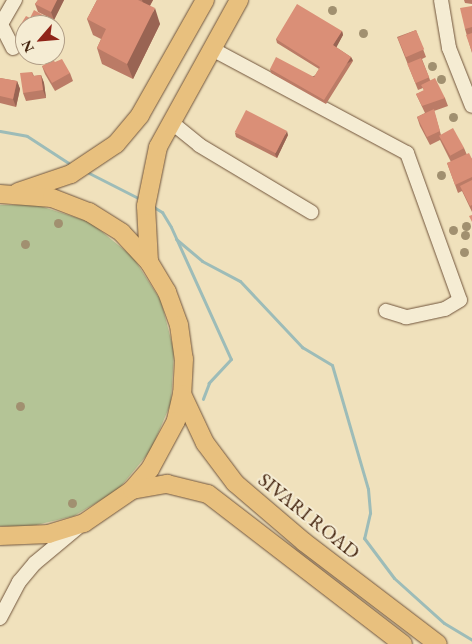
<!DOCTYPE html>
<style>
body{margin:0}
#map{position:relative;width:472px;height:644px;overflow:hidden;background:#f0e1bc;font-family:"EB Garamond",serif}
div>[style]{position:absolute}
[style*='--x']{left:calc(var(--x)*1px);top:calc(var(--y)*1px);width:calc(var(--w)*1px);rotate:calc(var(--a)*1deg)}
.green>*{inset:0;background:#b4c496}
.stream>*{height:3px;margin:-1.5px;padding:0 1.5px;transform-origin:1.5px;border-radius:1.5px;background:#9dbcb8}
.roads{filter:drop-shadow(0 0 1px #70543b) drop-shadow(0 0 1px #70543b)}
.minor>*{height:14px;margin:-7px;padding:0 7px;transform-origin:7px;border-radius:7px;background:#f5ecd3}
.major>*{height:18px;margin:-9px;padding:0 9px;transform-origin:9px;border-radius:9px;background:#e8c07e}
.trees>*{width:9px;height:9px;margin:-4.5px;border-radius:50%;background:#a19070}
.wall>*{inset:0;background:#bb7b66}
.shaded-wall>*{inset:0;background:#996453;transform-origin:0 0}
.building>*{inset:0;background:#da8f77;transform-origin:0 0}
span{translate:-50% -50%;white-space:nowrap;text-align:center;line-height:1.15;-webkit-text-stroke:4px #f5ecd3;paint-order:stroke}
.street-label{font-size:20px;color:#452510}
.north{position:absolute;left:15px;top:15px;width:50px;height:50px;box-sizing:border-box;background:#f5ecd3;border:1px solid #af9c85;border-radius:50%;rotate:243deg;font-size:14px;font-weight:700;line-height:20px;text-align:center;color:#452510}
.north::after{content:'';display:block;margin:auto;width:18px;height:22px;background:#8f2418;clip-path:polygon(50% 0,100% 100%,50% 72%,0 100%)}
</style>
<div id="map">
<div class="green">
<i style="clip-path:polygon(0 205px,37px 205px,90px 222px,133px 257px,161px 301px,174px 351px,171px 403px,151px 450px,118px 490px,74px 516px,24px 528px,0 526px)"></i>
</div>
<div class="stream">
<i style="--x:0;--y:131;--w:27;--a:10"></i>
<i style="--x:27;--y:136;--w:55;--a:33.1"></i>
<i style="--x:87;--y:172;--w:59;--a:27"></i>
<i style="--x:152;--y:206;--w:12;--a:31"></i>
<i style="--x:162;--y:212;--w:17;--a:59"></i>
<i style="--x:171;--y:227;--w:145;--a:65.6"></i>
<i style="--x:231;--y:359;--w:33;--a:133"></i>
<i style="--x:209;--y:383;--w:17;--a:111"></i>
<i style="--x:176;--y:239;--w:34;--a:40"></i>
<i style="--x:202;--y:261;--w:43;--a:27.8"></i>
<i style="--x:240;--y:281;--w:91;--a:46.8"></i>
<i style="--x:302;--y:347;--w:35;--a:31"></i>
<i style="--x:332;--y:365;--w:129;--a:73.8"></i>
<i style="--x:368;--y:489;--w:24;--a:85"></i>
<i style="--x:370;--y:513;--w:26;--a:103"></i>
<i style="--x:364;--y:538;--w:50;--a:53.1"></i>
<i style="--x:394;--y:578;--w:67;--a:42"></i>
<i style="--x:444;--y:623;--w:33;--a:31"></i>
</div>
<div class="roads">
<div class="minor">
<i style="--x:441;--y:0;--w:49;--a:80.5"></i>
<i style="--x:449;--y:48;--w:62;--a:68.4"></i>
<i style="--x:13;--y:48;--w:27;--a:-117"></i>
<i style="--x:1;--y:24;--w:28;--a:-60"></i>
<i style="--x:212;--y:49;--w:221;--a:28.1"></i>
<i style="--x:407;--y:153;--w:156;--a:70.2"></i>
<i style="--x:460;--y:300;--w:17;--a:149"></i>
<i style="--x:445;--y:309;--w:40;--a:168"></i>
<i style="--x:406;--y:317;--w:21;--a:-163"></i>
<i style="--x:171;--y:122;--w:36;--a:39"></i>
<i style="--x:199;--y:145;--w:131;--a:30.9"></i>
<i style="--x:0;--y:618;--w:41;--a:-62.2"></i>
<i style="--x:19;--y:582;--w:25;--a:-50"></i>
<i style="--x:35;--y:563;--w:55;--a:-39.8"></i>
</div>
<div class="major">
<i style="--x:18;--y:192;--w:56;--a:-18.8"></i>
<i style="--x:71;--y:174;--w:54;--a:-33.7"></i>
<i style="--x:116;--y:144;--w:38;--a:-50"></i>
<i style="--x:140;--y:115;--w:132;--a:-60.5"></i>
<i style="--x:0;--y:194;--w:52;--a:4.4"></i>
<i style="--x:52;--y:198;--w:40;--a:21"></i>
<i style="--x:89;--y:212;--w:39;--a:32"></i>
<i style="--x:122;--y:233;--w:40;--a:47"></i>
<i style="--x:149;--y:262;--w:35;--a:59"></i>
<i style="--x:167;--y:292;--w:35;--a:70"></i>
<i style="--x:179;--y:325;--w:34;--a:82"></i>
<i style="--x:184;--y:359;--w:35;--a:93"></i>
<i style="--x:182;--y:394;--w:28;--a:103"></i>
<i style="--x:176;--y:421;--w:55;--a:118.4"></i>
<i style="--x:150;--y:469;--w:28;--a:131"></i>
<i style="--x:132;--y:490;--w:58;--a:145.5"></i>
<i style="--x:84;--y:523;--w:37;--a:163"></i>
<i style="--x:49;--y:534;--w:49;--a:177.7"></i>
<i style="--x:149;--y:262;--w:56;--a:-93.1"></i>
<i style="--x:146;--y:206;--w:60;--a:-78.5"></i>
<i style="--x:158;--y:147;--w:168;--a:-61.1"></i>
<i style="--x:182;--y:394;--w:54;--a:64.9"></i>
<i style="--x:205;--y:443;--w:50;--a:53.1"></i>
<i style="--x:235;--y:483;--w:91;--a:40.5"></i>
<i style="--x:304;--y:542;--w:168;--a:37.3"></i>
<i style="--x:132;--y:490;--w:36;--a:-10"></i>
<i style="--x:167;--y:484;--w:42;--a:13.7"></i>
<i style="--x:208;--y:494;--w:246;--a:37.6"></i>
</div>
</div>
<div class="trees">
<i style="left:332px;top:10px"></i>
<i style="left:363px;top:33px"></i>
<i style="left:432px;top:66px"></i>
<i style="left:441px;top:79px"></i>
<i style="left:453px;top:117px"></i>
<i style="left:441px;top:175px"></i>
<i style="left:58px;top:223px"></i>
<i style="left:466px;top:226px"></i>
<i style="left:453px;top:230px"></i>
<i style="left:465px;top:235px"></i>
<i style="left:25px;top:244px"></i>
<i style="left:464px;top:252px"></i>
<i style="left:20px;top:406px"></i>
<i style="left:72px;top:503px"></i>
</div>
<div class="wall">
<i style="clip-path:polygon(38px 0,64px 0,54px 20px,38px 12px,35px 4px)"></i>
<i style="clip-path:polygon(97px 0,153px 0,150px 6px,160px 24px,133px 79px,102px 64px,97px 48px,101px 39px,93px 35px,87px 19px)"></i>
<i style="clip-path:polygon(464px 0,472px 0,472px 4px,465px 3px)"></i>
<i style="clip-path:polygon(472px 6px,472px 53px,465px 29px)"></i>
<i style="clip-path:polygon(30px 18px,25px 25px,25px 37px,22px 35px,19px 27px)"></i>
<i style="clip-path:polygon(416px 30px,426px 57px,422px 59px,430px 80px,445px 98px,448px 106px,434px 111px,441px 135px,464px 148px,467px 155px,472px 159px,472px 212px,462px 191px,458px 193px,447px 163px,451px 162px,440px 140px,430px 145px,420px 126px,417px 117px,425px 113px,416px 94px,424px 91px,423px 88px,418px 90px,397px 37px)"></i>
<i style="clip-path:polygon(342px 31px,343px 35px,336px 47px,351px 57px,353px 61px,326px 104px,271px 73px,270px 69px,314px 77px,319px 69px,277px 43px,276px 39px)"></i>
<i style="clip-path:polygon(42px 66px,70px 73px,73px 81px,55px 91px,45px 74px)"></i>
<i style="clip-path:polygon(32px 72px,34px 76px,41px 75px,44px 83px,46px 98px,26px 101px,23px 93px)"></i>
<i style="clip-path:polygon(0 78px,17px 81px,20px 89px,16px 107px,0 103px)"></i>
<i style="clip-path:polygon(235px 133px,288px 135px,277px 158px,236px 137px)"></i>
</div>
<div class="shaded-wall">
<i style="clip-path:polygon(57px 0,64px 0,54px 20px,51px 12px)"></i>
<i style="clip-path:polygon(142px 0,153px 0,146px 12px)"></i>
<i style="clip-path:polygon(155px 8px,160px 24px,133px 79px,127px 64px)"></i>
<i style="clip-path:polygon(48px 18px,51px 25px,44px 25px)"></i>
<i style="clip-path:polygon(342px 31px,343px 35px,335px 50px,333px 45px)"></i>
<i style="left:351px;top:57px;width:4px;height:51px;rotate:63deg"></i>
<i style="clip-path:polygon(41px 75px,44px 83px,46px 98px,43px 90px)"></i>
<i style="clip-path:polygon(17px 81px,20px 89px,16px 107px,13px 99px)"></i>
<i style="clip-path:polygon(287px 131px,288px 135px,277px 158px,275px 154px)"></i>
</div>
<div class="building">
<i style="clip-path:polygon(38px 0,57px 0,51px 12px,35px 4px)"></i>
<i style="clip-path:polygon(97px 0,138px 0,155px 8px,127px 64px,97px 48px,106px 29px,87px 19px)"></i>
<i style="clip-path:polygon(297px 4px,342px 31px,333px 45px,351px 57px,324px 100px,270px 69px,276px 57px,314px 77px,320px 67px,276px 39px)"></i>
<i style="clip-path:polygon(472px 6px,472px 27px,465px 29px,460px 8px)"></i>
<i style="clip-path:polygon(34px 10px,48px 18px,44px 25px,25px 25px,25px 31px,19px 27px,26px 16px,30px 18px)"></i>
<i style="left:416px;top:30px;width:21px;height:20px;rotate:67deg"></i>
<i style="clip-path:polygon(472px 33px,472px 52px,466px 35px)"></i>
<i style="left:421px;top:58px;width:21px;height:15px;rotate:67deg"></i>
<i style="clip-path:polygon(62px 59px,70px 73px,52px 83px,42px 66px,53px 60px,55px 62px)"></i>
<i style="clip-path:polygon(32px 72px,33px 76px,41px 75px,43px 90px,23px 93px,20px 73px)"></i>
<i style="clip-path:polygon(0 78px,17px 81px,13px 99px,0 96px)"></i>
<i style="clip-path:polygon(435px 78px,445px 98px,422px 106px,416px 94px,424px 90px,421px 85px)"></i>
<i style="clip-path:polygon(434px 109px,440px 131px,427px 137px,417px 117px)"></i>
<i style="left:246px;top:110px;width:46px;height:25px;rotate:27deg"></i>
<i style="left:453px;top:128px;width:23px;height:16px;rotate:61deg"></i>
<i style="clip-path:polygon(469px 153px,472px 159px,472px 177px,455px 185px,447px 163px)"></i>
<i style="clip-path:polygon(472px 180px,472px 205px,470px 206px,460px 186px)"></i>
<i style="clip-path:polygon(472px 215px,472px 222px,469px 216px)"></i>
</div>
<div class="street-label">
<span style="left:309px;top:516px;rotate:39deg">SIVARI ROAD</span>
</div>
<div class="north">N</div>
</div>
